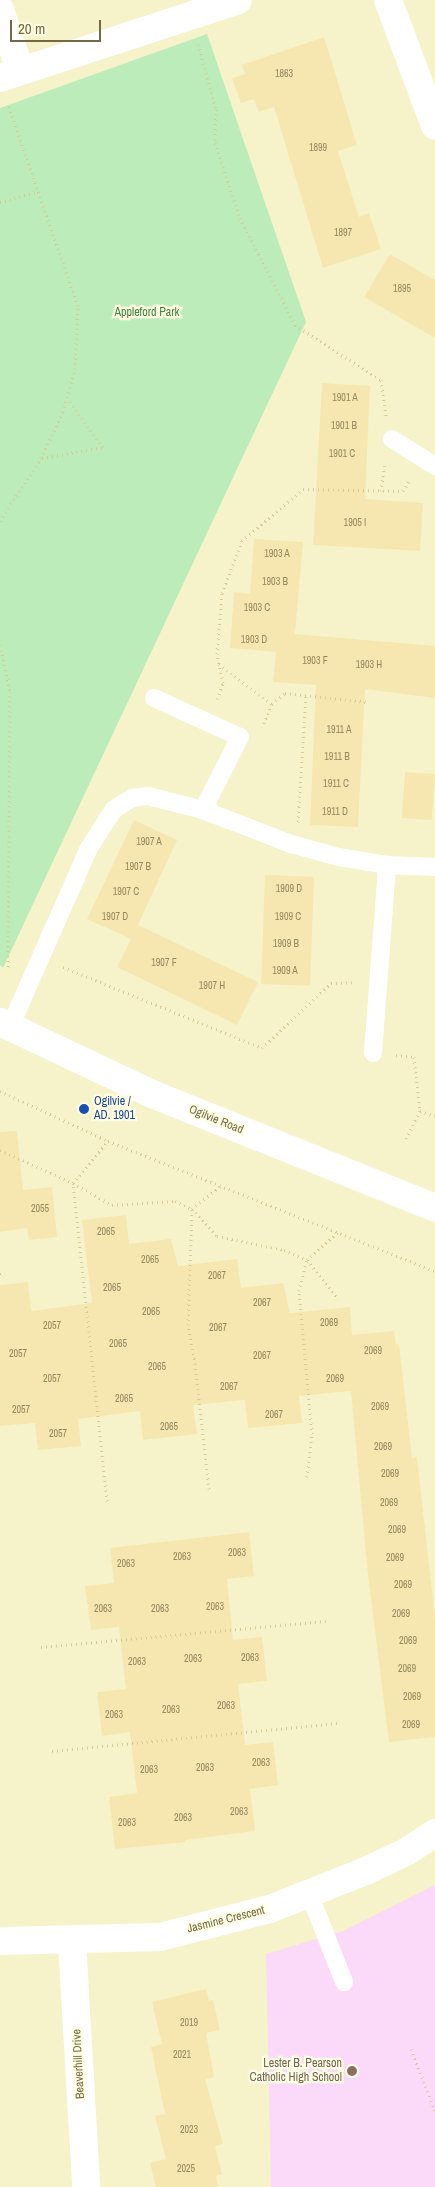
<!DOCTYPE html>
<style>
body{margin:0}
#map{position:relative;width:435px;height:2187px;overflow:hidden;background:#fefedc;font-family:"Archivo Narrow",sans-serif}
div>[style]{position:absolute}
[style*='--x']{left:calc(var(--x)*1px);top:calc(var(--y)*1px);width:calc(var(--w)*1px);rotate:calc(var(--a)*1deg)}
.residential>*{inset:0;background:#f6f3ca;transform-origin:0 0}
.education>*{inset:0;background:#fad9f9}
.green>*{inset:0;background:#bbecba}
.building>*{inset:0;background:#f6e7b1;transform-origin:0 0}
.path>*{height:3px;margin-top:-1.5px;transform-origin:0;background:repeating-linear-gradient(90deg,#daca95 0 1px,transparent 0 5px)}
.lane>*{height:18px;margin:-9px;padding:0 9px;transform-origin:9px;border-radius:9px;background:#fff}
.street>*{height:28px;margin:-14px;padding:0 14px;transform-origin:14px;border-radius:14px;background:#fff}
.secondary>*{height:28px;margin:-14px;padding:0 14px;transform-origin:14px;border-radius:14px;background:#fff}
.dots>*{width:14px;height:14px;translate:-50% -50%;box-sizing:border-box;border:2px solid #ffffe4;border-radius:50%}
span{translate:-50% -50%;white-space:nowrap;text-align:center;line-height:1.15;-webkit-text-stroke:4.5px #ffffe4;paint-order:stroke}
.number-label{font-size:10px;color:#95885e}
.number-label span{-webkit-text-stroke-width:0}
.park-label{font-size:12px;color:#3d8242}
.transit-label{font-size:12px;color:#164399}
.left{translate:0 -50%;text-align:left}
.street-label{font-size:12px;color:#756843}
.education-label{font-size:12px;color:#785e54}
.right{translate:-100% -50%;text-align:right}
.scale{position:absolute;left:10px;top:20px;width:91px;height:22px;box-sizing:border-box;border:2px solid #756843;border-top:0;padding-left:6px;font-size:15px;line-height:18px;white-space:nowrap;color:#756843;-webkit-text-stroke:4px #ffffe4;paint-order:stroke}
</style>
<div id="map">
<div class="residential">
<i style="left:0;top:0;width:435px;height:2187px"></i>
</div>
<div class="education">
<i style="clip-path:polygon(435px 1885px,435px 2187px,271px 2187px,266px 1954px,343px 1931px)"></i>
</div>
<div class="green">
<i style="clip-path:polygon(207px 34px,306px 322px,3px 968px,0 965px,0 108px)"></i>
</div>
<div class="building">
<i style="clip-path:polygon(324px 37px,357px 145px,338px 151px,359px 217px,369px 213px,381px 249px,323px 268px,274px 107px,259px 112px,254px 99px,241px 103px,232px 78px,245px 74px,242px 65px)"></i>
<i style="clip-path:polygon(390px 254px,435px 280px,435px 338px,364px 297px)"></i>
<i style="clip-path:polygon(322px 383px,370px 386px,365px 499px,423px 503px,420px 551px,313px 545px)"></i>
<i style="clip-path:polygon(254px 539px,303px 542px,295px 634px,435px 646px,435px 698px,365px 689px,358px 827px,310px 825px,316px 685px,273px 682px,276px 652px,230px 648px,234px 592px,250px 594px)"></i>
<i style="left:405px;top:772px;width:30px;height:46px;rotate:4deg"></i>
<i style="clip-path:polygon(134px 820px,177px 840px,138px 925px,258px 982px,237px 1025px,117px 967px,131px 939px,87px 919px)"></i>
<i style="left:265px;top:875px;width:49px;height:109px;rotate:2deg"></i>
<i style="clip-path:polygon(17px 1131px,23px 1190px,52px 1187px,57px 1237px,29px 1240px,27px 1228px,0 1232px,0 1132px)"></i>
<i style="clip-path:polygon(126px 1215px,129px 1244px,171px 1239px,178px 1266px,237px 1259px,241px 1288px,283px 1283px,290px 1313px,350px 1307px,352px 1335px,394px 1331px,396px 1344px,399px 1344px,412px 1458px,417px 1457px,435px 1618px,435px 1737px,389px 1742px,368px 1575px,351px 1391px,299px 1396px,302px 1423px,248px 1428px,245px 1400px,193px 1405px,197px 1434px,143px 1440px,140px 1411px,78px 1419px,81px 1446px,38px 1450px,35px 1423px,0 1426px,0 1285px,28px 1282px,31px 1311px,92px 1303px,82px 1220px)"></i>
<i style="clip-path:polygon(249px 1532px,254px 1576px,227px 1579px,233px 1640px,262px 1637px,267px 1681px,238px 1684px,245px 1745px,273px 1742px,278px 1785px,250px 1789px,255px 1831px,185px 1840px,186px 1842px,115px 1849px,109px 1797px,137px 1793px,130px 1732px,102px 1736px,97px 1692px,126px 1689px,119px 1627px,91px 1630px,85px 1586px,114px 1583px,110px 1548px)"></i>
<i style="clip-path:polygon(206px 1989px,209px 2001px,213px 2000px,220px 2030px,206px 2033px,214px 2077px,205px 2079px,223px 2144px,215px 2146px,222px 2174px,216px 2176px,218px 2187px,156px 2187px,150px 2163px,166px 2159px,155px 2116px,165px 2114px,151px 2047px,162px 2044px,152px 2002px)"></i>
</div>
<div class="path">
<i style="--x:198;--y:44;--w:67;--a:74.5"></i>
<i style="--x:216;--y:109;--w:34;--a:92"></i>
<i style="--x:215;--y:143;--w:79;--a:71.6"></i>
<i style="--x:240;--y:218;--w:120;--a:62.8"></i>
<i style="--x:295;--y:325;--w:102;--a:32.6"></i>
<i style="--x:381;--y:380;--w:36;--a:82"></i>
<i style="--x:0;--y:202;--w:40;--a:-16"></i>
<i style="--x:42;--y:458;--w:62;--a:-10.2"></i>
<i style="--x:103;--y:447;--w:59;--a:-126.1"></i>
<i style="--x:381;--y:491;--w:27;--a:-82"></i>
<i style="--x:0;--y:521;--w:75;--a:-56.9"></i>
<i style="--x:41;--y:458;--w:51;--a:-64.4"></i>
<i style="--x:63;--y:412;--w:45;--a:-74.4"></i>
<i style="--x:75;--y:369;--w:63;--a:-87.3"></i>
<i style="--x:78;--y:306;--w:213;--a:-109.2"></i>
<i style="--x:0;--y:645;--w:47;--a:77.7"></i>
<i style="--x:10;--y:691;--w:278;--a:90.4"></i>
<i style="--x:219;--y:664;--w:66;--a:37"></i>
<i style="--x:272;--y:704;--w:25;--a:113"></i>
<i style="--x:217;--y:699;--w:17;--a:-69"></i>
<i style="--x:223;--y:683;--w:30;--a:-102"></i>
<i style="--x:217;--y:654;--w:61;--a:-85.3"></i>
<i style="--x:222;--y:593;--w:56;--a:-69"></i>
<i style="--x:242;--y:541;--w:80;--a:-40.4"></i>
<i style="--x:303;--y:489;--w:100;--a:1.1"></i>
<i style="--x:403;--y:491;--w:15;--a:-58"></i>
<i style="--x:272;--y:704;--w:17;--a:-40"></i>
<i style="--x:285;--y:693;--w:83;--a:6.2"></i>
<i style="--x:298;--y:822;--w:126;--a:-86.4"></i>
<i style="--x:63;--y:967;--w:215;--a:22.1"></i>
<i style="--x:262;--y:1048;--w:95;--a:-43.3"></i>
<i style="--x:331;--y:983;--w:24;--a:-2"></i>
<i style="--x:396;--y:1055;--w:18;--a:6"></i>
<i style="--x:414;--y:1057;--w:54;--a:83.7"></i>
<i style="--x:420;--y:1111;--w:35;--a:117"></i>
<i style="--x:0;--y:1091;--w:119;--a:24.8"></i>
<i style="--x:108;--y:1141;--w:352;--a:21.7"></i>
<i style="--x:420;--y:1111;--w:16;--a:18"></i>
<i style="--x:0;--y:1150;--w:80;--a:24.3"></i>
<i style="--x:73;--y:1183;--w:55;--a:-50.2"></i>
<i style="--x:0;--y:1274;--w:2;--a:-27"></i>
<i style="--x:307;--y:1477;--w:43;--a:-83.4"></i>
<i style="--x:312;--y:1434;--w:144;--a:-95.2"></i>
<i style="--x:299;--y:1291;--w:32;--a:-76"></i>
<i style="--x:307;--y:1260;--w:42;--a:-42.1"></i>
<i style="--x:209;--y:1489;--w:126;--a:-96.4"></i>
<i style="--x:195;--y:1364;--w:40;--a:-100"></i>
<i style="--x:188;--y:1325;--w:116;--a:-88"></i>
<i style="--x:192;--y:1209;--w:38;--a:-39"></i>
<i style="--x:107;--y:1501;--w:320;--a:-96.1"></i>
<i style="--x:73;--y:1183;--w:45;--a:29.4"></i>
<i style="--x:112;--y:1205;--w:63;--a:-3.6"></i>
<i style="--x:175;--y:1201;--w:19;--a:25"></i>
<i style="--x:192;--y:1209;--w:37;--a:47"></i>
<i style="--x:217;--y:1236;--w:68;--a:11.8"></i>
<i style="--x:284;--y:1250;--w:25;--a:23"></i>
<i style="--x:307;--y:1260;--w:50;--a:51.5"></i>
<i style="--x:41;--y:1647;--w:286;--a:-5.2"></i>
<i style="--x:52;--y:1751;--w:288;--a:-5.6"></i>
<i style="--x:411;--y:2049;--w:66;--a:68.8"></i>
</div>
<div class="lane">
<i style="--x:392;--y:439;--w:51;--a:32.1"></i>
<i style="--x:154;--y:698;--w:94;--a:24.4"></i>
<i style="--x:240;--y:737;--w:82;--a:116.9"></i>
<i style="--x:10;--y:1027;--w:196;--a:-66.2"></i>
<i style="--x:89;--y:848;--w:46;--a:-57.3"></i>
<i style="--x:114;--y:809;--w:21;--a:-31"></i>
<i style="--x:132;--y:798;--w:16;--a:-7"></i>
<i style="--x:148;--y:796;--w:57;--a:14.3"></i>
<i style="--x:203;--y:810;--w:94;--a:21.1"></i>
<i style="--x:291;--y:844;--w:50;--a:15.2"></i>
<i style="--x:339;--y:857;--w:49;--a:9.5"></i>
<i style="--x:387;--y:865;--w:48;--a:2.4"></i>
<i style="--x:373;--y:1053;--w:189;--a:-85.7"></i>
<i style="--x:309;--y:1893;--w:96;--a:68.5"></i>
</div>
<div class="street">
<i style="--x:388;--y:0;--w:134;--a:69.5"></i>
<i style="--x:0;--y:10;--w:63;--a:71.6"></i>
<i style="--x:72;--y:1941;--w:246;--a:86.7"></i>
</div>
<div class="secondary">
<i style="--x:0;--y:78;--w:250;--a:-18.1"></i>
<i style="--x:0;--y:1022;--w:168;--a:25.3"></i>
<i style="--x:152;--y:1094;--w:305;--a:21.9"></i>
<i style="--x:0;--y:1941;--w:160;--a:-1.4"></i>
<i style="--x:160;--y:1937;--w:114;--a:-14.3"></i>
<i style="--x:270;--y:1909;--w:103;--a:-21.6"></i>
<i style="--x:366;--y:1871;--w:44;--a:-25.4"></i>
<i style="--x:406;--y:1852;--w:35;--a:-33"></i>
</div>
<div class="dots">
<i style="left:84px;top:1109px;background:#1a4fb4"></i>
<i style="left:352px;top:2071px;background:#8d6e63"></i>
</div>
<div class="number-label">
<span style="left:284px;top:74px">1863</span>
<span style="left:318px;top:148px">1899</span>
<span style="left:343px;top:233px">1897</span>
<span style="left:402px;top:289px">1895</span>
<span style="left:345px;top:398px">1901 A</span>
<span style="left:344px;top:426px">1901 B</span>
<span style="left:342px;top:454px">1901 C</span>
<span style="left:355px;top:523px">1905 I</span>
<span style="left:277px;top:554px">1903 A</span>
<span style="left:275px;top:582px">1903 B</span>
<span style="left:257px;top:608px">1903 C</span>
<span style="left:254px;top:640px">1903 D</span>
<span style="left:315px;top:661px">1903 F</span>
<span style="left:369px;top:665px">1903 H</span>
<span style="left:339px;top:730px">1911 A</span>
<span style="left:337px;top:757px">1911 B</span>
<span style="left:336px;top:784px">1911 C</span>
<span style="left:335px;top:812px">1911 D</span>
<span style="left:149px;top:842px">1907 A</span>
<span style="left:138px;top:867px">1907 B</span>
<span style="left:289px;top:889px">1909 D</span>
<span style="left:126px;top:892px">1907 C</span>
<span style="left:115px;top:917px">1907 D</span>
<span style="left:288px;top:917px">1909 C</span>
<span style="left:286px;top:944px">1909 B</span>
<span style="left:164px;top:963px">1907 F</span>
<span style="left:285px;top:971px">1909 A</span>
<span style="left:212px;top:986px">1907 H</span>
<span style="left:40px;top:1209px">2055</span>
<span style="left:106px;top:1232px">2065</span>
<span style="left:150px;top:1260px">2065</span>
<span style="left:217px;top:1276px">2067</span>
<span style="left:112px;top:1288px">2065</span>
<span style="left:262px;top:1303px">2067</span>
<span style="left:151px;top:1312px">2065</span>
<span style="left:329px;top:1323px">2069</span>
<span style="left:52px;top:1326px">2057</span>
<span style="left:218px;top:1328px">2067</span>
<span style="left:118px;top:1344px">2065</span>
<span style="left:373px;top:1351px">2069</span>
<span style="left:18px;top:1354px">2057</span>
<span style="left:262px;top:1356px">2067</span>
<span style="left:157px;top:1367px">2065</span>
<span style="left:52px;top:1379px">2057</span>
<span style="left:335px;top:1379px">2069</span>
<span style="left:229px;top:1387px">2067</span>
<span style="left:124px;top:1399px">2065</span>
<span style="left:380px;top:1407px">2069</span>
<span style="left:21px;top:1410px">2057</span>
<span style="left:274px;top:1415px">2067</span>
<span style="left:169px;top:1427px">2065</span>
<span style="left:58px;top:1434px">2057</span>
<span style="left:383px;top:1447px">2069</span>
<span style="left:390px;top:1474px">2069</span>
<span style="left:389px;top:1503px">2069</span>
<span style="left:397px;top:1530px">2069</span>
<span style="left:237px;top:1553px">2063</span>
<span style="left:182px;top:1557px">2063</span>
<span style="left:395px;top:1558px">2069</span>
<span style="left:126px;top:1564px">2063</span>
<span style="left:403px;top:1585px">2069</span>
<span style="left:215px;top:1607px">2063</span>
<span style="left:103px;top:1609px">2063</span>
<span style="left:160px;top:1609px">2063</span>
<span style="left:401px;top:1614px">2069</span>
<span style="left:408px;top:1641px">2069</span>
<span style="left:250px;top:1658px">2063</span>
<span style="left:193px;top:1659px">2063</span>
<span style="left:137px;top:1662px">2063</span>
<span style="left:407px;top:1669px">2069</span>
<span style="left:412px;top:1697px">2069</span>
<span style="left:226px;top:1706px">2063</span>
<span style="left:171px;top:1710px">2063</span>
<span style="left:114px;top:1715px">2063</span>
<span style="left:411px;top:1725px">2069</span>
<span style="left:261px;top:1763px">2063</span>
<span style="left:205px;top:1768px">2063</span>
<span style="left:149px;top:1770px">2063</span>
<span style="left:239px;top:1812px">2063</span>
<span style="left:183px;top:1818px">2063</span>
<span style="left:127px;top:1823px">2063</span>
<span style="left:189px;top:2023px">2019</span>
<span style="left:182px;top:2055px">2021</span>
<span style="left:189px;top:2130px">2023</span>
<span style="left:186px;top:2169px">2025</span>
</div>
<div class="park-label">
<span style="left:147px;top:313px">Appleford Park</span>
</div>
<div class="transit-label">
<span class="left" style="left:94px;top:1109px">Ogilvie /<br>AD. 1901</span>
</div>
<div class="street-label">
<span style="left:216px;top:1120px;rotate:22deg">Ogilvie Road</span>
<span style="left:226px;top:1920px;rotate:-14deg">Jasmine Crescent</span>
<span style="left:79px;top:2064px;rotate:-93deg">Beaverhill Drive</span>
</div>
<div class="education-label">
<span class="right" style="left:342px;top:2071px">Lester B. Pearson<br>Catholic High School</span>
</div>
<div class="scale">20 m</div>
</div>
